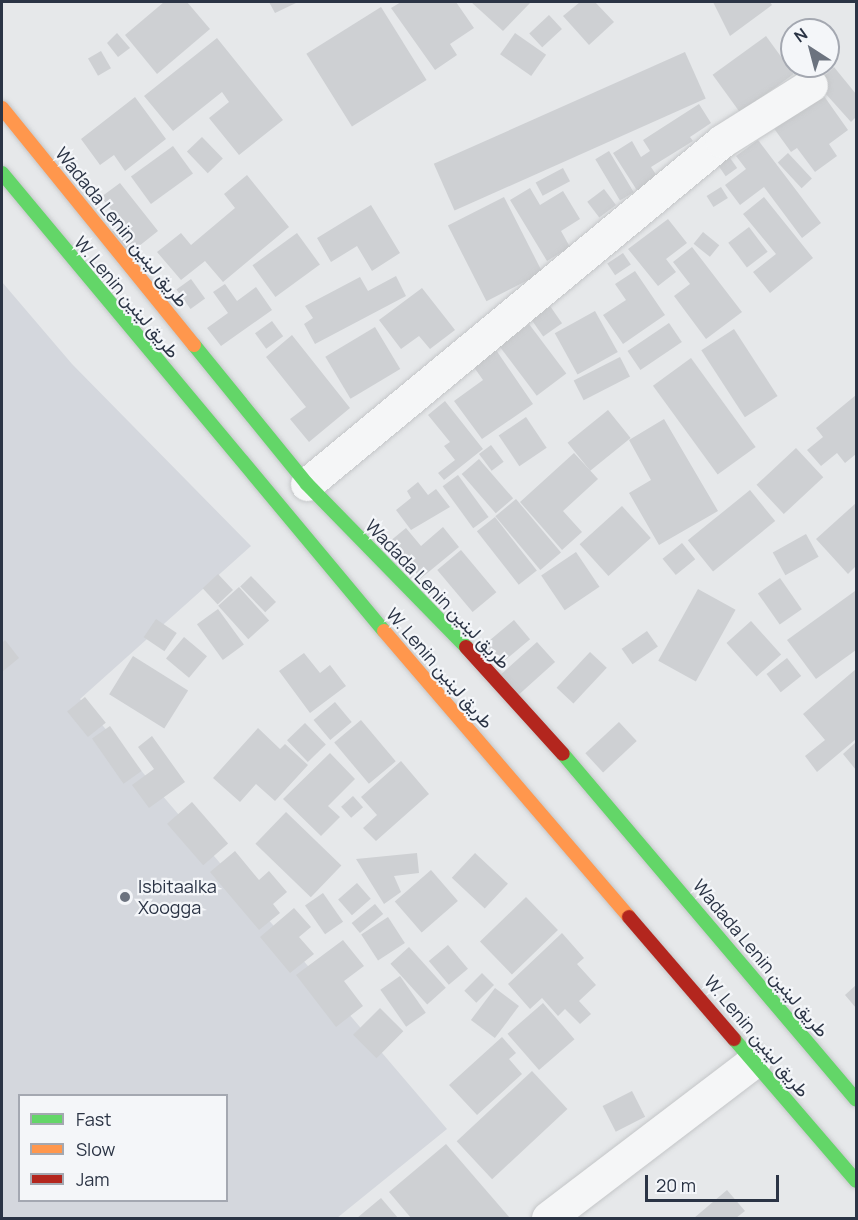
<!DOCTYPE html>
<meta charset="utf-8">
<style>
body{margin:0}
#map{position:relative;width:858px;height:1220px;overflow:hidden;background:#e6e8ea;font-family:Manrope,Vazirmatn,sans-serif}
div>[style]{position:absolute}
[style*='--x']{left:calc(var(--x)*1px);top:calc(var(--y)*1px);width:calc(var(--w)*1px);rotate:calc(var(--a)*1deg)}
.built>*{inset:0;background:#d4d7dd}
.building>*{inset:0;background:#ced0d3;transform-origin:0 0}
.roads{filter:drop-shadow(0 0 2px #c4c6c8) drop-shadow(0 0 2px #c4c6c8)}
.street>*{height:33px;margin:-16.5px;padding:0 16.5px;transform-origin:16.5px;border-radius:16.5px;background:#f5f6f7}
.fast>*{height:14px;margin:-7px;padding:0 7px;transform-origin:7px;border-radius:7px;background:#63d668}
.slow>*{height:14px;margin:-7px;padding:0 7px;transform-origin:7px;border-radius:7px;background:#ff974d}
.jam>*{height:14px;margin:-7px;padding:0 7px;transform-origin:7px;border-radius:7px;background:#b3261e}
.dots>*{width:16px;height:16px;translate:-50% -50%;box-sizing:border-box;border:3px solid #f4f6f9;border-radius:50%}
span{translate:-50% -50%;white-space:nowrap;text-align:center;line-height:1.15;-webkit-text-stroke:4.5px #f4f6f9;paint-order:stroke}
.street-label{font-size:18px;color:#2b3445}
.poi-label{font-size:18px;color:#2b3445}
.left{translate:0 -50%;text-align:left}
.frame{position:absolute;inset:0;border:3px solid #2b3445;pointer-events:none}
.legend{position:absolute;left:18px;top:1094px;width:210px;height:108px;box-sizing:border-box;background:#f4f6f9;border:2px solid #a4a8b1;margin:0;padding:8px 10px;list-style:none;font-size:18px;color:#2b3445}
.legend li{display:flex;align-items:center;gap:12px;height:30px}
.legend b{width:30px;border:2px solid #a4a8b1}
.north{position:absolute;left:780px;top:18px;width:60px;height:60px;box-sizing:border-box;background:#f4f6f9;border:2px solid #a4a8b1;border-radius:50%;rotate:324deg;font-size:16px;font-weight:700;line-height:24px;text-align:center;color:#2b3445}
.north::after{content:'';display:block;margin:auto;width:21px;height:27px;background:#6c737f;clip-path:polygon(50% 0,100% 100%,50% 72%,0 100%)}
.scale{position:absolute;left:645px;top:1175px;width:134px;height:27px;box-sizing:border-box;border:3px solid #2b3445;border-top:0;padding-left:8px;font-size:18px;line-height:21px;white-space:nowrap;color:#2b3445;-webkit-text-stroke:4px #f4f6f9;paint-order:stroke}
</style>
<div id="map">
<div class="built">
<i style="clip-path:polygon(evenodd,2px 282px,72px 364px,251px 546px,80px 699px,447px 1129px,337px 1218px,2px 1218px,2px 282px,20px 1096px,226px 1096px,226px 1200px,20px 1200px,20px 1096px)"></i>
</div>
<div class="building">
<i style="clip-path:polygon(164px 2px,187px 2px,210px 29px,157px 74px,125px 35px)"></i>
<i style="clip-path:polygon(269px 2px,298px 2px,275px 13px)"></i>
<i style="clip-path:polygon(401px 2px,456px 2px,474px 28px,450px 44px,457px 55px,435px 70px,391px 8px)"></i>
<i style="clip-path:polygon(471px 2px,531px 2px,503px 31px)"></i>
<i style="clip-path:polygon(580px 2px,595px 2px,614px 22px,589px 45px,563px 16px)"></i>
<i style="clip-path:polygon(713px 2px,770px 2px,772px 5px,730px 36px)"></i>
<i style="left:381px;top:7px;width:86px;height:88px;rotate:58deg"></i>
<i style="left:549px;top:15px;width:19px;height:27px;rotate:47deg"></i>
<i style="clip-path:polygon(117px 33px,130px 48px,118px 57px,107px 43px)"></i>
<i style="left:515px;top:33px;width:38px;height:26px;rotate:35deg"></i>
<i style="left:766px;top:36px;width:47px;height:66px;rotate:54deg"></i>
<i style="clip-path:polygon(217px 38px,283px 120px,239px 155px,209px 118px,229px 102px,222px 92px,173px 131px,144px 96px)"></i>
<i style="left:101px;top:51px;width:20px;height:15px;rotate:60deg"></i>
<i style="left:685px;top:52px;width:51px;height:275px;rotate:66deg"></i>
<i style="clip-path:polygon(834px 67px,856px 94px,856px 117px,851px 122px,816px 83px)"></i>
<i style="clip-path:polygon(819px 89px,848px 130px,829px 144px,837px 156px,815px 172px,797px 148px,791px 152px,770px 123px)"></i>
<i style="clip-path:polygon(135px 97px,166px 139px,125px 171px,114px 155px,100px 165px,81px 139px)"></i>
<i style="clip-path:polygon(699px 104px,711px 123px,690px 137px,693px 141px,651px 167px,661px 182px,640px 195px,613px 153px,632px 141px,641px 157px,650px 151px,643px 140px)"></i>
<i style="left:202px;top:137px;width:30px;height:21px;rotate:46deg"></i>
<i style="clip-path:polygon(758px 140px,821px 223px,802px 238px,764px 187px,740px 205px,725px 185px,746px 169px,736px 156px)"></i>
<i style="left:173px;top:146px;width:34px;height:52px;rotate:54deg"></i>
<i style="left:609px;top:151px;width:48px;height:16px;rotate:59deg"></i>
<i style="left:788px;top:153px;width:35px;height:14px;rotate:47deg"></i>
<i style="left:728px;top:155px;width:16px;height:14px;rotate:55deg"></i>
<i style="left:563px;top:168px;width:15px;height:31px;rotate:62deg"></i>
<i style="clip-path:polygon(247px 175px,289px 227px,223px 282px,205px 261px,181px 280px,157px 252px,181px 233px,191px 245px,235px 208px,224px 194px)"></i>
<i style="clip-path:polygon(120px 183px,158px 231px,129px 254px,111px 232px,123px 224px,101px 197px)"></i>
<i style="left:721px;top:187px;width:13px;height:17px;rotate:58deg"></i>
<i style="clip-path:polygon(530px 188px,540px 205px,563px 191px,580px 219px,561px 231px,570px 247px,547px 261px,510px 200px)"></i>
<i style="left:604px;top:189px;width:20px;height:21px;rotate:53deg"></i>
<i style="left:504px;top:197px;width:85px;height:63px;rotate:63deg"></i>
<i style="clip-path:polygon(764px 197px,813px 258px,770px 293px,753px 272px,776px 254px,743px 214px)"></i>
<i style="clip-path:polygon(371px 205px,400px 253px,372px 271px,357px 246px,331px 262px,317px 238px)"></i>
<i style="clip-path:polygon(668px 219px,687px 243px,666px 259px,676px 272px,658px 286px,628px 249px)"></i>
<i style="left:749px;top:227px;width:31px;height:26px;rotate:53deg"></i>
<i style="left:703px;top:232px;width:21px;height:15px;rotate:39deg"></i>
<i style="left:297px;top:233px;width:39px;height:55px;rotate:54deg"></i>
<i style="clip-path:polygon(692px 247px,742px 312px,706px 339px,674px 296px,690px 284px,673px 262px)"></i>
<i style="left:623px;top:253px;width:14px;height:19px;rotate:56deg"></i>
<i style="clip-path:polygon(635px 271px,665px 315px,623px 344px,603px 315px,626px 300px,615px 284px)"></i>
<i style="clip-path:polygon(396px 276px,406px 296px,315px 344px,304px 324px,313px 318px,305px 306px,360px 277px,368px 291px)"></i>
<i style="left:191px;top:279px;width:24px;height:18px;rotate:54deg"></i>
<i style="clip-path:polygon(225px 284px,237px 301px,256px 287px,272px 310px,221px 346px,207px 328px,228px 313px,213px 292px)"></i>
<i style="clip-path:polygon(422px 288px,455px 330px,430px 349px,419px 336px,401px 349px,379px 320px)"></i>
<i style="left:550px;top:306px;width:21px;height:23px;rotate:55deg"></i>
<i style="left:595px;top:311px;width:47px;height:46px;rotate:61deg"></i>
<i style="left:272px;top:321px;width:19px;height:21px;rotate:54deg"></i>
<i style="left:669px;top:323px;width:23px;height:50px;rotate:56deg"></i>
<i style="left:529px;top:324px;width:62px;height:37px;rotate:53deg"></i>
<i style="left:375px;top:327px;width:49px;height:58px;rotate:59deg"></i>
<i style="left:734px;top:329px;width:80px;height:39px;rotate:57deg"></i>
<i style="clip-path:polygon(292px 335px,350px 408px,309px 442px,290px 419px,306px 407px,266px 357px)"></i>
<i style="clip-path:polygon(494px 347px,533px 404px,482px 439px,454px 401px,483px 380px,471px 363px)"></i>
<i style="left:620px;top:357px;width:22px;height:52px;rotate:63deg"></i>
<i style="left:691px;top:358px;width:110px;height:47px;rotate:54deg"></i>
<i style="clip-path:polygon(856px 395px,856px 454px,845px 463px,837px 453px,821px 466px,807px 450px,823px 437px,816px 428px)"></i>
<i style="clip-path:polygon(445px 401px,483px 449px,444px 480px,438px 473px,455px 460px,444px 446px,450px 442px,428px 415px)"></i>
<i style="left:608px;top:410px;width:36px;height:52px;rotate:51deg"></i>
<i style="left:526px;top:417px;width:37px;height:33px;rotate:56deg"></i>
<i style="clip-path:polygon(664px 419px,718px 511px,659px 545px,629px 493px,651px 480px,629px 440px)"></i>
<i style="left:491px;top:445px;width:21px;height:15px;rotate:53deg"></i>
<i style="left:796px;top:448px;width:40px;height:54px;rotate:47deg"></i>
<i style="clip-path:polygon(574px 453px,598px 479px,563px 511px,582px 532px,562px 550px,520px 502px)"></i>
<i style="left:479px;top:459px;width:52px;height:23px;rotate:49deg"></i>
<i style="left:458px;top:475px;width:52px;height:19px;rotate:54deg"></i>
<i style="clip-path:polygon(418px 482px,428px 495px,436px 489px,450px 507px,411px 530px,396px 510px,411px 498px,407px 491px)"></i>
<i style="left:750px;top:490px;width:40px;height:80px;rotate:51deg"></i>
<i style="left:516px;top:499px;width:70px;height:27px;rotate:50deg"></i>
<i style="clip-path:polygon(856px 503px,856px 566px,848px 574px,816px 539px)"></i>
<i style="left:622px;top:506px;width:43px;height:57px;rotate:48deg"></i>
<i style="left:495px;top:517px;width:68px;height:23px;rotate:52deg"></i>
<i style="clip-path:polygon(443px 527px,459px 547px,420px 579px,389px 542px,406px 528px,421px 546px)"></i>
<i style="left:806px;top:534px;width:26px;height:38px;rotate:61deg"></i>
<i style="left:682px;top:543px;width:21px;height:25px;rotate:51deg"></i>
<i style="left:461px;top:550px;width:55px;height:31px;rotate:50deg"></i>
<i style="left:576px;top:552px;width:42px;height:42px;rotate:56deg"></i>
<i style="left:218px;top:574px;width:22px;height:21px;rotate:47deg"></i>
<i style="left:251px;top:576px;width:36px;height:15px;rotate:46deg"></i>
<i style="left:780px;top:578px;width:38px;height:27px;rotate:55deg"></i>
<i style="left:239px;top:587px;width:45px;height:28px;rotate:48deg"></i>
<i style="left:698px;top:589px;width:43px;height:82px;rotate:29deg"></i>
<i style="clip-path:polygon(855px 591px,856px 650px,816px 679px,787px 640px)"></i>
<i style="left:218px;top:609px;width:44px;height:26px;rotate:54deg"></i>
<i style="left:156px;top:619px;width:25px;height:22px;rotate:34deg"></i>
<i style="left:514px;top:620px;width:25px;height:39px;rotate:50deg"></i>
<i style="left:751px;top:621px;width:45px;height:33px;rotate:48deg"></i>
<i style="left:647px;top:631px;width:19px;height:31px;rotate:55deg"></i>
<i style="left:184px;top:637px;width:30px;height:28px;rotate:40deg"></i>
<i style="clip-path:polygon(5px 640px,19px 658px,2px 672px,2px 643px)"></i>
<i style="left:537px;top:642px;width:27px;height:49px;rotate:48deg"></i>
<i style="left:590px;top:652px;width:23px;height:49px;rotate:43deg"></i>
<i style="clip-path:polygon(304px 653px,320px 673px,330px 665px,346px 686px,310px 713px,279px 671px)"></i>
<i style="left:133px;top:656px;width:65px;height:45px;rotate:32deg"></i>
<i style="left:787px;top:658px;width:23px;height:26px;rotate:52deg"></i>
<i style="clip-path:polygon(856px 669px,856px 739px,817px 772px,805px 756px,825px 740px,803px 714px)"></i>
<i style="left:85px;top:697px;width:33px;height:23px;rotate:51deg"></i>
<i style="left:335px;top:702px;width:26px;height:28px;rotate:50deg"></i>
<i style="left:361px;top:720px;width:54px;height:35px;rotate:50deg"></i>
<i style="left:619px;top:722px;width:26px;height:46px;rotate:47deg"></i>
<i style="left:305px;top:723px;width:30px;height:25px;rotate:46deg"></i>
<i style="left:110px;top:726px;width:55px;height:22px;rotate:55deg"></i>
<i style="clip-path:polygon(258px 728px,280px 749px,285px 744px,308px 765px,275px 801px,256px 784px,240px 802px,213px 778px)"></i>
<i style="clip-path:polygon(152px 736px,185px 782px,149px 808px,132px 785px,154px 769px,138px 747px)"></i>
<i style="clip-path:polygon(856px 742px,856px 770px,843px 754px)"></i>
<i style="clip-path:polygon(330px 753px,355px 779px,328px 806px,340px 817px,321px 836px,283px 799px)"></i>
<i style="clip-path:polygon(401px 761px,429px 794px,376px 841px,363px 828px,377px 815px,361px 797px)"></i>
<i style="left:353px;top:796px;width:15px;height:16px;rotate:48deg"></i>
<i style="left:192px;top:802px;width:55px;height:33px;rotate:49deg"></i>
<i style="left:286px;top:812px;width:77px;height:44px;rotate:44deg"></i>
<i style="clip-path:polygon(235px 851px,259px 880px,269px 871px,287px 892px,273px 904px,280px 913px,259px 930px,210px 872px)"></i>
<i style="clip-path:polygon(417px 853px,419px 873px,394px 876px,401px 892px,384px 904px,356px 859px)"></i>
<i style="left:475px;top:853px;width:45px;height:34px;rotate:43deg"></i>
<i style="left:431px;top:870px;width:41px;height:48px;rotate:49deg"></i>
<i style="left:357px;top:883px;width:21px;height:25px;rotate:49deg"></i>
<i style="left:323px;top:893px;width:35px;height:22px;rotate:55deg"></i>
<i style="left:526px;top:897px;width:46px;height:64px;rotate:46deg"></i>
<i style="left:375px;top:904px;width:13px;height:30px;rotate:51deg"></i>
<i style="clip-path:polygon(294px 908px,311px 927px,299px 937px,314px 954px,290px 973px,260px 937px)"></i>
<i style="left:388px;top:917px;width:31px;height:32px;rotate:57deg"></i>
<i style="clip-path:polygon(562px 933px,584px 958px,577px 964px,596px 985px,579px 1001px,591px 1014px,580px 1024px,565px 1009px,558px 1016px,542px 998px,530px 1009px,508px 984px)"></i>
<i style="clip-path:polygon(343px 940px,364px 966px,344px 981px,363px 1006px,336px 1027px,296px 975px)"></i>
<i style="left:448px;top:945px;width:31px;height:25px;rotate:50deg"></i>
<i style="left:409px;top:947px;width:55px;height:25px;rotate:48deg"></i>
<i style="left:482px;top:973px;width:17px;height:25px;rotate:45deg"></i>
<i style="left:400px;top:976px;width:45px;height:24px;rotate:55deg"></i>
<i style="clip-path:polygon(856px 985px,856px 1008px,845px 995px)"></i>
<i style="left:495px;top:988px;width:30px;height:40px;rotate:37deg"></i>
<i style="left:543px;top:1003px;width:48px;height:47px;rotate:49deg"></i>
<i style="left:380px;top:1008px;width:33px;height:38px;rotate:45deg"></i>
<i style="clip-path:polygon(502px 1037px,516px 1053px,509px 1059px,522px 1074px,477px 1115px,449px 1085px)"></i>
<i style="left:532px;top:1071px;width:52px;height:103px;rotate:47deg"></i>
<i style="left:632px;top:1091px;width:29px;height:33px;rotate:63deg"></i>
<i style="clip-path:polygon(446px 1144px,510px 1218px,411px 1218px,389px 1192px)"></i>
<i style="clip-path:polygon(727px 1190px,745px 1211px,736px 1218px,694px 1218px)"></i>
<i style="clip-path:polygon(381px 1198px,398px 1218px,357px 1218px)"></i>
</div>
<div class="roads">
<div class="street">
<i style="--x:307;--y:484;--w:538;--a:-39.57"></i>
<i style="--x:722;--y:141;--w:105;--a:-32.2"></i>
<i style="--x:548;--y:1218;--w:259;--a:-37.3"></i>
</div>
<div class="fast">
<i style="--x:2;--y:173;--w:596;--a:50.17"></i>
<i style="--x:194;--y:345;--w:179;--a:50.9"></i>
<i style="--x:307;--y:484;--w:228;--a:45.7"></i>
<i style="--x:563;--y:754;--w:453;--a:49.7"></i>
<i style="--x:734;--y:1039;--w:187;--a:49.3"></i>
</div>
<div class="slow">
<i style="--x:2;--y:108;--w:305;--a:51"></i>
<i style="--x:384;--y:631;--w:377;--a:49.4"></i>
</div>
<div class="jam">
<i style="--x:466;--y:647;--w:144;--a:47.8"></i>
<i style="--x:629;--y:917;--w:161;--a:49.3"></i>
</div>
</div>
<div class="dots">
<i style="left:125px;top:897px;background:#6c737f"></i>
</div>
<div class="street-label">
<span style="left:122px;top:227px;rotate:51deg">Wadada Lenin طريق لينين</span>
<span style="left:127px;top:297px;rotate:50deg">W. Lenin طريق لينين</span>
<span style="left:438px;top:594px;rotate:46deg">Wadada Lenin طريق لينين</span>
<span style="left:440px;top:668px;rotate:49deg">W. Lenin طريق لينين</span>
<span style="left:761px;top:958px;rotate:50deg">Wadada Lenin طريق لينين</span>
<span style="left:757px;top:1036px;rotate:50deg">W. Lenin طريق لينين</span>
</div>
<div class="poi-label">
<span class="left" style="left:138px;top:897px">Isbitaalka<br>Xoogga</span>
</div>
<div class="frame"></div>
<ul class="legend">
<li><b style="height:8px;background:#63d668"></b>Fast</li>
<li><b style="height:8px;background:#ff974d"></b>Slow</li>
<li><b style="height:8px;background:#b3261e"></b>Jam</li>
</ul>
<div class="north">N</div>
<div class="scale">20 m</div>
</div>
